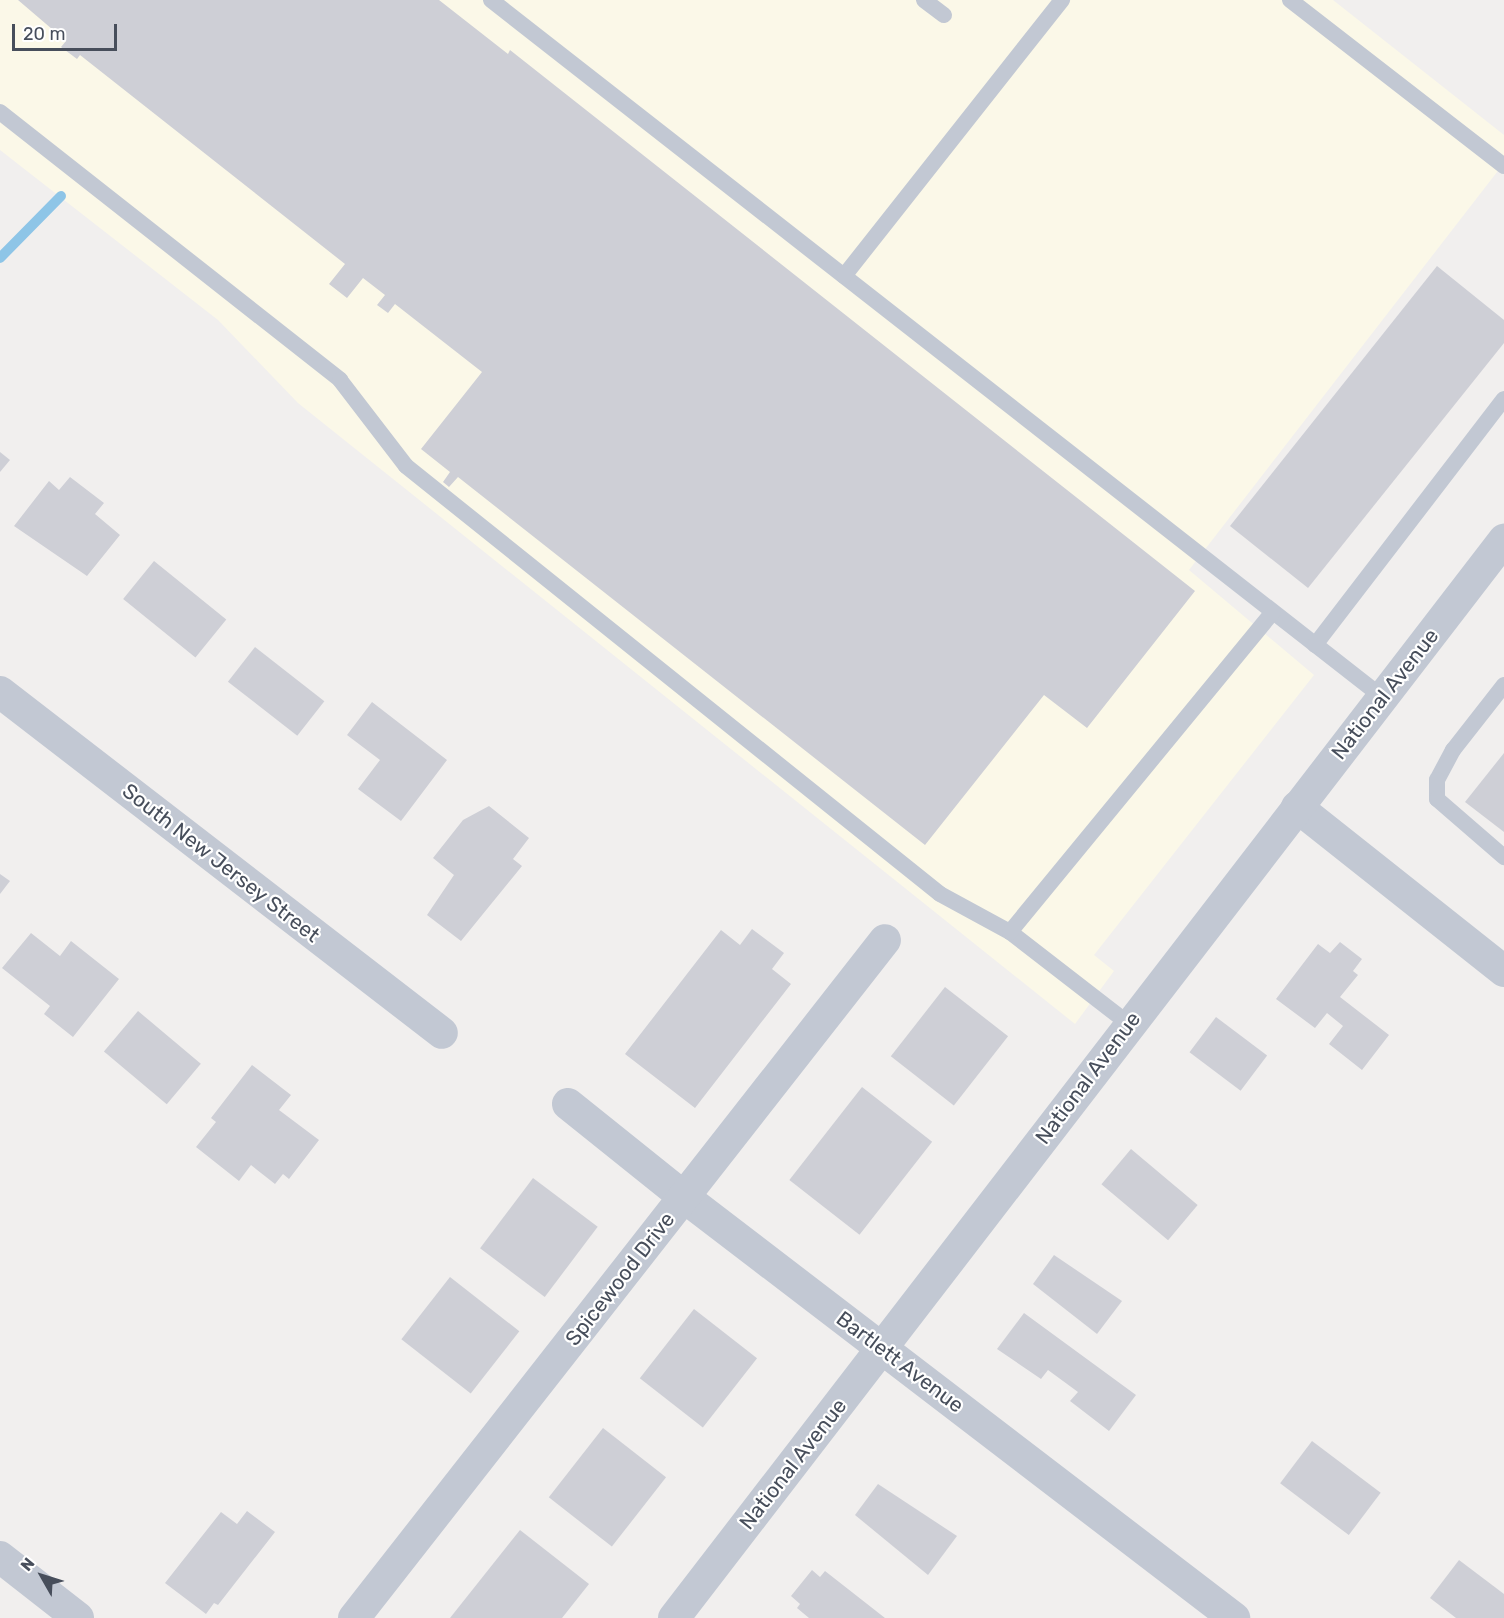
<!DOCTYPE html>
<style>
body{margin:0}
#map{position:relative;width:1504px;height:1618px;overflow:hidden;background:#f1efee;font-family:Rubik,sans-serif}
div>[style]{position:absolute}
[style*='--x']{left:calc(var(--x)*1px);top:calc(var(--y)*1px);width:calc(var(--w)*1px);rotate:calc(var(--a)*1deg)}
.commercial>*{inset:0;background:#fbf8e8}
.stream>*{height:10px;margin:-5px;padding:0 5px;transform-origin:5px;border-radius:5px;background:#8ec5e7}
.building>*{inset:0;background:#cecfd6;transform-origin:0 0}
.service>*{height:16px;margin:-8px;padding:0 8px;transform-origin:8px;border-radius:8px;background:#c2c8d3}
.minor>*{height:32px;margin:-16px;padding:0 16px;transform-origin:16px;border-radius:16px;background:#c2c8d3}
span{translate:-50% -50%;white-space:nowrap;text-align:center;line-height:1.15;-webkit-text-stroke:4.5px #fff;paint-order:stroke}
.street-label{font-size:21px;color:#474e5b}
.north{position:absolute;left:12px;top:1546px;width:60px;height:60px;-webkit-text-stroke:4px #fff;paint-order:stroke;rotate:309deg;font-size:16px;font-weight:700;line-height:24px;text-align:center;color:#474e5b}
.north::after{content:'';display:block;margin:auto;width:21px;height:27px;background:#474e5b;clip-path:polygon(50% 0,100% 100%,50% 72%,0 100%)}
.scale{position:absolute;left:12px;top:24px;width:105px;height:27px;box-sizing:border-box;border:3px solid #474e5b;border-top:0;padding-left:8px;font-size:18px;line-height:21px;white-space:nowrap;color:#474e5b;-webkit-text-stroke:4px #fff;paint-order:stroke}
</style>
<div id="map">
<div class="commercial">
<i style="clip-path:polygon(0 0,1333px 0,1504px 135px,1504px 163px,1189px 570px,1314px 675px,1094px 955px,1114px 971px,1075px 1024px,298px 403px,218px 320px,0 150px)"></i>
</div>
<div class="stream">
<i style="--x:0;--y:258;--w:87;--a:-45.5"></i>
</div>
<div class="building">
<i style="clip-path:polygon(18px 0,439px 0,508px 54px,510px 50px,1195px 591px,1087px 728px,1044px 695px,925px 845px,458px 477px,449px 487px,443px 482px,450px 472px,421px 449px,482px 372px,395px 304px,388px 313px,377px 305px,385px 295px,363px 278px,347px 298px,329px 284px,345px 264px,80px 55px,77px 59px,61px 47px,66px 41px)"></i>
<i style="clip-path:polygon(1437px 266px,1504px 320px,1504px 343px,1308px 588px,1230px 526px)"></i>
<i style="clip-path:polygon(0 452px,10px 460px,0 472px)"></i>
<i style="clip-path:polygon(70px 477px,104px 503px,95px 514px,120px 535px,87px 576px,14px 526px,49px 481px,59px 490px)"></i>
<i style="left:154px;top:561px;width:93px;height:49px;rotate:39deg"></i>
<i style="left:255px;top:647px;width:88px;height:44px;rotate:38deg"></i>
<i style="clip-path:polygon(372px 702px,447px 760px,401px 821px,358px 789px,380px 760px,347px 735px)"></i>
<i style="clip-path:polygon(1504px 753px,1504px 832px,1465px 802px)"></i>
<i style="clip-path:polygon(489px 806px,529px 838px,513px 859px,522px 866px,461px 941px,427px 915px,454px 875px,433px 858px,463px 820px)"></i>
<i style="clip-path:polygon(0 874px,10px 881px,0 894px)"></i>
<i style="clip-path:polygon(752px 929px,784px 953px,772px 969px,791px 984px,695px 1108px,625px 1054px,721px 930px,740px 945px)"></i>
<i style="clip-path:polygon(31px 933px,60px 956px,71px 941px,119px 979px,73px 1037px,44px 1014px,50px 1006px,2px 968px)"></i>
<i style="clip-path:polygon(1340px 942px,1362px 959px,1353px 971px,1358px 975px,1340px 997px,1389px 1035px,1362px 1070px,1329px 1044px,1343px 1026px,1327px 1013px,1315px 1028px,1276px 999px,1318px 944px,1330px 953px)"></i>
<i style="left:945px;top:987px;width:80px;height:88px;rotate:38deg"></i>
<i style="left:138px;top:1011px;width:82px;height:53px;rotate:40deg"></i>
<i style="left:1216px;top:1017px;width:64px;height:44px;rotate:37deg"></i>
<i style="clip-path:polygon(252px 1065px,291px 1095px,279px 1110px,319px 1140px,289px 1179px,283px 1174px,275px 1184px,251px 1165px,239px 1181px,196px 1147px,216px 1122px,211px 1118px)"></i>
<i style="left:862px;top:1087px;width:89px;height:118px;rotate:38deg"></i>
<i style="left:1131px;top:1149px;width:87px;height:46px;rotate:40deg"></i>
<i style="left:533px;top:1178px;width:81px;height:88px;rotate:37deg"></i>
<i style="clip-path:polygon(1054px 1255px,1122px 1301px,1097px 1334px,1033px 1284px)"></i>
<i style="left:450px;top:1277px;width:88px;height:79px;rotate:38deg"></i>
<i style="left:694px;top:1309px;width:80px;height:88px;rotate:38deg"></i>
<i style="clip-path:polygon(1024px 1313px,1136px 1395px,1109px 1431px,1070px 1401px,1078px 1392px,1048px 1370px,1041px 1379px,997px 1349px)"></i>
<i style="left:603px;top:1428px;width:80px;height:88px;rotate:38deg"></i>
<i style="left:1312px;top:1441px;width:86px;height:53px;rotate:37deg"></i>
<i style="clip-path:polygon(878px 1484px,957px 1536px,928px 1575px,855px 1515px)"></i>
<i style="clip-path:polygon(247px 1511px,275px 1532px,218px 1605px,214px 1603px,206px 1614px,165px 1583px,221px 1512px,237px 1524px)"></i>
<i style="clip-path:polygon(520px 1530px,589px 1584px,562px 1618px,450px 1618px)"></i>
<i style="clip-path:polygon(1459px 1560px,1504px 1594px,1504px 1618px,1456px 1618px,1430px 1598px)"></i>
<i style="clip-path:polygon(812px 1570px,820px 1577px,825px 1571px,885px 1618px,809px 1618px,797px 1608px,800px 1604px,791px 1596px)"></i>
</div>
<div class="service">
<i style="--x:491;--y:0;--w:1131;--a:38.03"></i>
<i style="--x:924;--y:0;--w:25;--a:37"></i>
<i style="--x:1290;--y:0;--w:271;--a:37.8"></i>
<i style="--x:0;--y:112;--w:433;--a:38.2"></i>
<i style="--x:340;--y:380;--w:108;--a:52.5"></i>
<i style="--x:406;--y:466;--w:684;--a:38.71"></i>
<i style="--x:940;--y:894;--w:80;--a:28.5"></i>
<i style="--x:844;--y:276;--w:352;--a:-51.7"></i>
<i style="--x:1315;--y:645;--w:310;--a:-52.5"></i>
<i style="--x:1504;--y:685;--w:83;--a:128.1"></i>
<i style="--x:1453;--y:750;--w:34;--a:118"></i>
<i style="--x:1437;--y:780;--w:19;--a:90"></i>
<i style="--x:1437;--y:799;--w:89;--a:40.9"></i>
<i style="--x:1129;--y:1024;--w:150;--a:-142.3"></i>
<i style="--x:1010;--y:932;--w:414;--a:-50.6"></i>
</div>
<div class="minor">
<i style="--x:0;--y:692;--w:558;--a:37.65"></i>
<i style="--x:1297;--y:807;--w:264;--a:38.4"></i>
<i style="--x:568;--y:1104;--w:149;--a:38.7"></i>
<i style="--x:684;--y:1197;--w:693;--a:37.43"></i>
<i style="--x:0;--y:1557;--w:99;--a:38"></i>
<i style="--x:354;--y:1618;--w:861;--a:-51.93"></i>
<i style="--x:674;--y:1618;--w:1361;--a:-52.41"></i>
</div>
<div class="street-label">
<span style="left:1385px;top:694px;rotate:-52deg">National Avenue</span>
<span style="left:221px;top:863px;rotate:38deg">South New Jersey Street</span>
<span style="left:1088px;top:1078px;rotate:-53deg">National Avenue</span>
<span style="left:620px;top:1279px;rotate:-52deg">Spicewood Drive</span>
<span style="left:900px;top:1362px;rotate:37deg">Bartlett Avenue</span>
<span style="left:793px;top:1464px;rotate:-52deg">National Avenue</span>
</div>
<div class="north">N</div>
<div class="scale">20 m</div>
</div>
